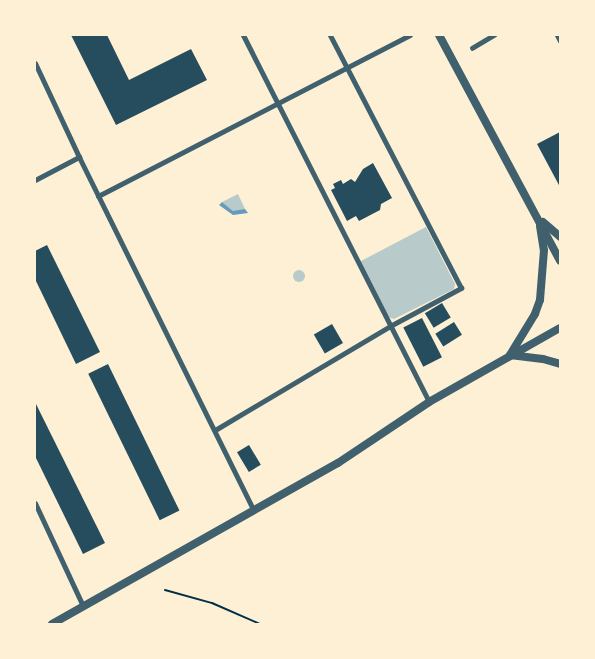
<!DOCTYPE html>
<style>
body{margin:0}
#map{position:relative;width:595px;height:659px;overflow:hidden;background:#fdf0d5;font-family:Mulish,sans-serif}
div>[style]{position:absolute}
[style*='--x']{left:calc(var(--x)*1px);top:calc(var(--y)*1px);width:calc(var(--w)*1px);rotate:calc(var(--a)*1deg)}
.green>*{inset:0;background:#b9caca}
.round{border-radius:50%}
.water>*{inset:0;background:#669bbc}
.building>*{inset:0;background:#264d5e;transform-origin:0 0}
.path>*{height:2px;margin:-1px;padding:0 1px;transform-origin:1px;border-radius:1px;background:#003049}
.pedestrian>*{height:4.5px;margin:-2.25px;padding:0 2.25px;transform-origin:2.25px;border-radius:2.25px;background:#3f606c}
.minor>*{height:5px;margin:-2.5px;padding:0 2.5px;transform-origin:2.5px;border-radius:2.5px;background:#3f606c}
.tertiary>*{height:8px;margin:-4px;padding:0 4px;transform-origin:4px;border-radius:4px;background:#3f606c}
span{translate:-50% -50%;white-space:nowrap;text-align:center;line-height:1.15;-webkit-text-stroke:4.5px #fdf0d5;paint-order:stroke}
.frame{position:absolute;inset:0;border:36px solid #fdf0d5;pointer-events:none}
</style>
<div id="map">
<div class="green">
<i style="clip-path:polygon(238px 194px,245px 209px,240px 211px,233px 211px,222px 202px)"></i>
<i style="clip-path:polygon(426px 227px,455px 284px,454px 289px,394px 319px,388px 317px,359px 262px)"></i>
<i class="round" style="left:293px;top:270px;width:12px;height:12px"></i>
</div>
<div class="water">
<i style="clip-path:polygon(222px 202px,233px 211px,245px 209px,248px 213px,233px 215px,219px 205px)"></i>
</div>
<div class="building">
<i style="clip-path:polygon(71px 35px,107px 35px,129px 80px,191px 49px,207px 80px,116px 125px)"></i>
<i style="clip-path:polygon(560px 132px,560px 187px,537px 144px)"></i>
<i style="clip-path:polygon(373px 163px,392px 198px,381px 204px,380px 210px,359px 221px,356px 216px,347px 221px,331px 190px,335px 188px,333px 184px,341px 180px,343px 184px,351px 179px,355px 182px,363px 169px)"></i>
<i style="clip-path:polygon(47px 245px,100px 352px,76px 364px,35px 279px,35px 251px)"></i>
<i style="left:442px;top:303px;width:17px;height:20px;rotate:59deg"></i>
<i style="left:422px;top:318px;width:44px;height:21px;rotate:63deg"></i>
<i style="left:454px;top:322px;width:15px;height:22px;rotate:58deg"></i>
<i style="left:332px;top:324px;width:22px;height:21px;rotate:60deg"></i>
<i style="left:108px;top:364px;width:163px;height:22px;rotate:64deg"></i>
<i style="clip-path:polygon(35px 402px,105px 543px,83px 554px,35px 456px)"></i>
<i style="left:249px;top:445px;width:23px;height:14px;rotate:59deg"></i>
</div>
<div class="path">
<i style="--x:165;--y:590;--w:49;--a:15.5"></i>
<i style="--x:212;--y:603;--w:52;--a:23.6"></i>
</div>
<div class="pedestrian">
<i style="--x:472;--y:48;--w:26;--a:-31"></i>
</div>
<div class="minor">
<i style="--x:243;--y:35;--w:411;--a:63.1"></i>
<i style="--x:557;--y:35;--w:7;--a:63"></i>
<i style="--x:35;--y:63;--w:104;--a:64.9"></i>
<i style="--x:79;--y:157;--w:395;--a:63.7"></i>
<i style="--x:35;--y:180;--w:50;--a:-27.6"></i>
<i style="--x:98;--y:196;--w:351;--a:-27.3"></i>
<i style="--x:215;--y:430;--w:204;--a:-30.7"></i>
<i style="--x:390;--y:326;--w:81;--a:-28.2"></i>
<i style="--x:461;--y:288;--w:285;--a:-117.4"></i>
<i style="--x:35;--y:503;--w:114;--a:65"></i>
</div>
<div class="tertiary">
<i style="--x:439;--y:35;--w:256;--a:61.8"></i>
<i style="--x:543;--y:222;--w:23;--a:41"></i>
<i style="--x:540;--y:226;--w:24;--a:81"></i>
<i style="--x:544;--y:250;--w:50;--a:94.6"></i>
<i style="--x:540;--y:300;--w:15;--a:110"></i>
<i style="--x:535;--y:314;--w:48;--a:121.4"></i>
<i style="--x:510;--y:355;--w:33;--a:7"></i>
<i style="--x:543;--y:359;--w:18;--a:16"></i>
<i style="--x:52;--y:624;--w:328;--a:-29.4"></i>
<i style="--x:338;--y:463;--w:110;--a:-33.8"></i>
<i style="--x:429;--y:402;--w:150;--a:-29.5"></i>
</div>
<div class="frame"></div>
</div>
